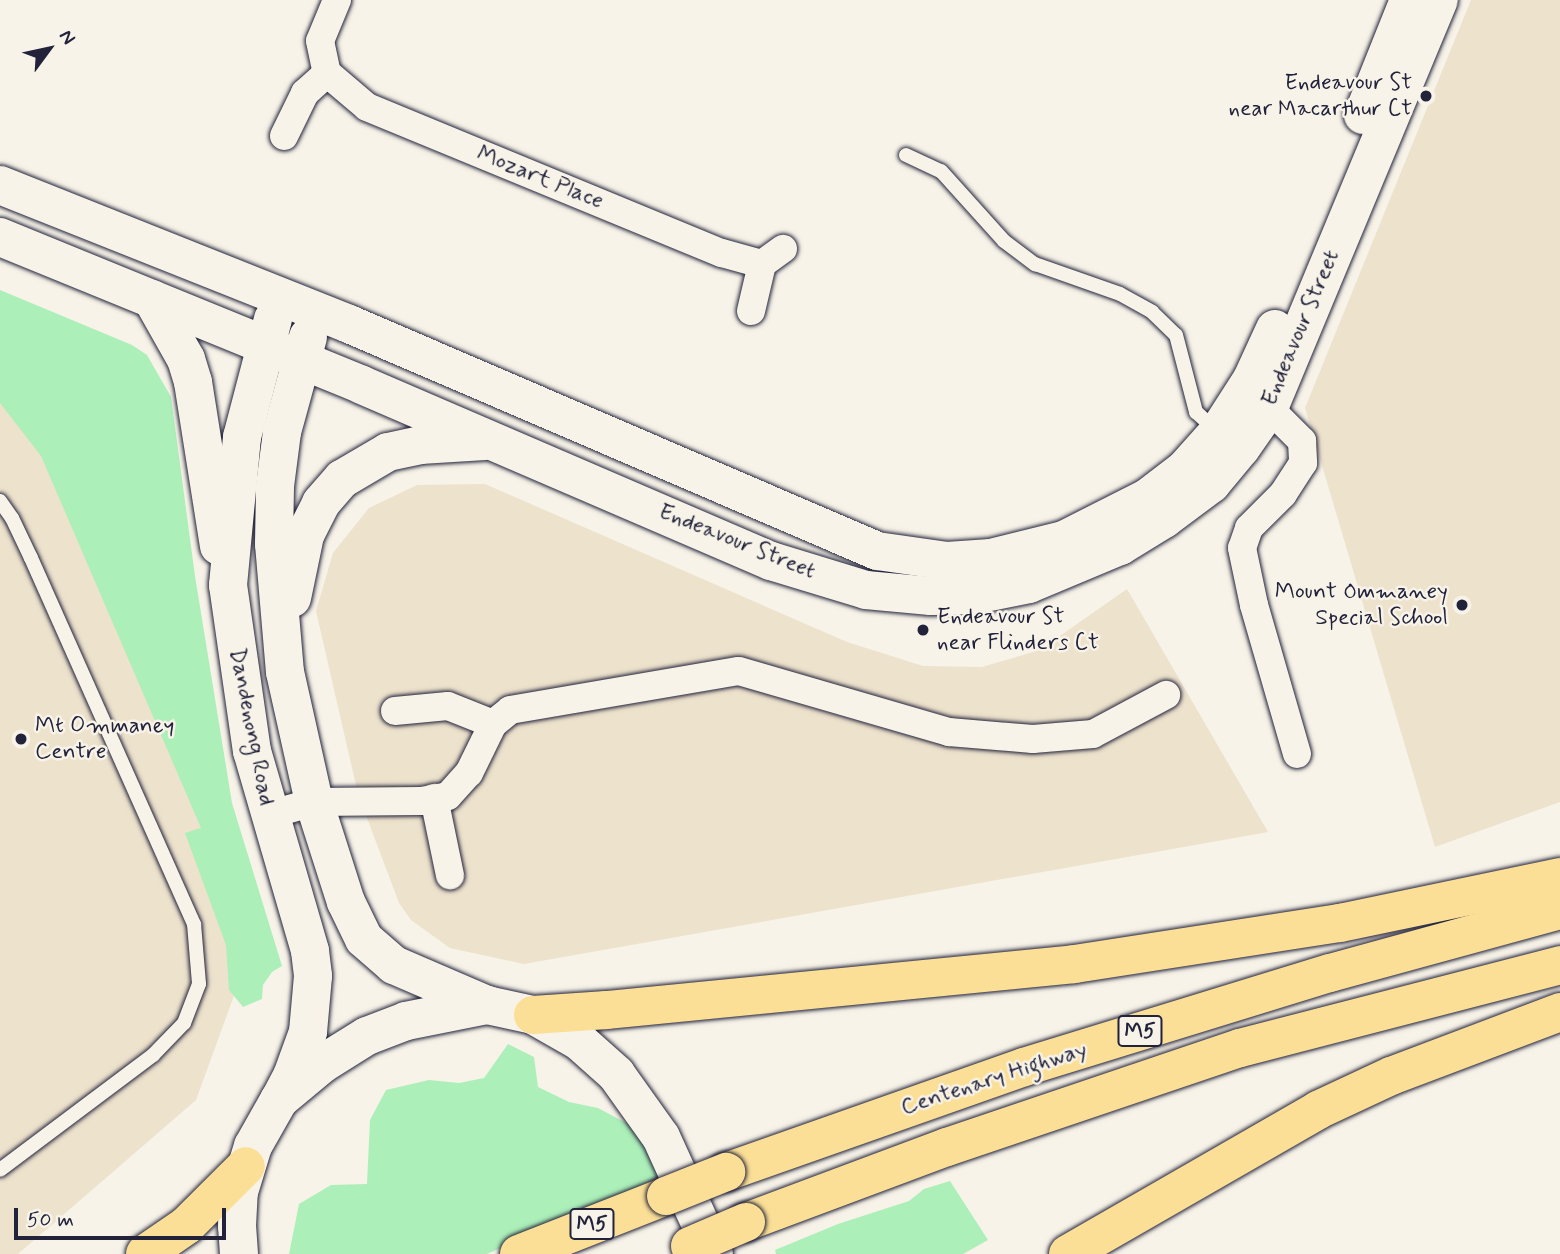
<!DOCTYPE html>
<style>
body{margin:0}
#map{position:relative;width:1560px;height:1254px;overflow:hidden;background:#f7f3e8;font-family:Mynerve,sans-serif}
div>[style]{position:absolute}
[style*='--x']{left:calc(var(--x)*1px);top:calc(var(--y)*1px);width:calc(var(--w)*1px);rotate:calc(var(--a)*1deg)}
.built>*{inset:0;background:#ede2cc}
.green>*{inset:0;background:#acefb9}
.roads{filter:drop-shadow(0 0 2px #22223b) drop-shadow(0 0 2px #22223b)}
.lane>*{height:14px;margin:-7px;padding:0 7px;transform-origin:7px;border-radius:7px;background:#f7f3e8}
.street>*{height:28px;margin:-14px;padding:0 14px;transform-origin:14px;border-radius:14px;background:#f7f3e8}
.secondary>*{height:38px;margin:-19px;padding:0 19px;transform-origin:19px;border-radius:19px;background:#f7f3e8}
.highway>*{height:38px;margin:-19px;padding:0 19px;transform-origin:19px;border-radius:19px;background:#fbdf96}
.bridges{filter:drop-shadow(0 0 2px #22223b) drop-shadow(0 0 2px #22223b)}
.highway-bridge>*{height:38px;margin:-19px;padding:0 19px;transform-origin:19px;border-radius:19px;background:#fbdf96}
.dots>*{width:19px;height:19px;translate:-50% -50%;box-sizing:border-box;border:4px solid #f7f3e8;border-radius:50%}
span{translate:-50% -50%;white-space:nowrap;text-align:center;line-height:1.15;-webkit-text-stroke:5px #f7f3e8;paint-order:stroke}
.shield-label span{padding:2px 5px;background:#f7f3e8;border:2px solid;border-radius:5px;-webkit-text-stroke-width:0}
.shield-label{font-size:21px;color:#22223b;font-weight:700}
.poi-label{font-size:23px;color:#22223b}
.right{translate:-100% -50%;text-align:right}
.left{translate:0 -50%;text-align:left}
.street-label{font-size:23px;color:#22223b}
.north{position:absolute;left:14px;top:14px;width:70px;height:70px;-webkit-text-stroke:5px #f7f3e8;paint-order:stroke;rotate:57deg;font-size:19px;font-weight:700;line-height:28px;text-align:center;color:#22223b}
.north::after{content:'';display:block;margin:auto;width:24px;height:32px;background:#22223b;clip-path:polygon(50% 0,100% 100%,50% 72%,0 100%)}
.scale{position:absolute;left:14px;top:1208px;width:212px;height:32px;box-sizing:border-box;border:4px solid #22223b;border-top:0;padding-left:9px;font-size:21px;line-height:24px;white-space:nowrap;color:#22223b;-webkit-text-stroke:5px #f7f3e8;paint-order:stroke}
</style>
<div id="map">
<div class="built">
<i style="clip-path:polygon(1471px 0,1560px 0,1560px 802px,1435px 847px,1305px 408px)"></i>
<i style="clip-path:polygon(0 293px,251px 949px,196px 1100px,18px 1254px,0 1254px)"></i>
<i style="clip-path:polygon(485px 484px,847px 642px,923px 666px,982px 667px,1040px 650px,1127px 589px,1268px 832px,524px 964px,450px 948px,411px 920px,399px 903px,358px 794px,316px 611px,333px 553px,369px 508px,417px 485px)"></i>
</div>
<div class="green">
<i style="clip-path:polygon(0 290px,132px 345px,147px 355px,171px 397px,195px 576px,232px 803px,282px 966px,272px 972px,263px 985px,262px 999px,243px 1007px,229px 990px,226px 945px,185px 833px,201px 828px,41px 456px,0 403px)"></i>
<i style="clip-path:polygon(508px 1044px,534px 1057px,538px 1087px,569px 1102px,598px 1108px,632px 1126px,666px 1174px,487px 1254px,289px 1254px,299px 1204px,331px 1185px,367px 1184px,370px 1120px,386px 1090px,429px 1080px,459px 1083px,484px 1078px)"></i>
<i style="clip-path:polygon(950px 1181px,988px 1240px,963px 1254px,776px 1254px,775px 1250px,838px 1224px,909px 1201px,924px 1189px)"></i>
</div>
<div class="roads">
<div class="lane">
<i style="--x:906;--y:155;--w:38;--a:25"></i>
<i style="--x:941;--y:171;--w:94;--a:48"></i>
<i style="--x:1004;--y:241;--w:39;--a:37"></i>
<i style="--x:1035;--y:264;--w:90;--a:19.4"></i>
<i style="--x:1120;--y:294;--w:37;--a:29"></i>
<i style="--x:1152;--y:312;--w:33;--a:44"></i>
<i style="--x:1176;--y:335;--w:80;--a:75.4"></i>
<i style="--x:1196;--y:412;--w:28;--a:42"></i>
<i style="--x:0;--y:501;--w:21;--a:55"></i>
<i style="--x:12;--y:518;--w:44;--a:64.6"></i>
<i style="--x:31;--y:558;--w:401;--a:66"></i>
<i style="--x:194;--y:924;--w:60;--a:85.2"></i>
<i style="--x:199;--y:984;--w:42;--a:111"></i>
<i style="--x:184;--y:1023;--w:45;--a:134.1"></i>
<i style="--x:153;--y:1055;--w:191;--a:143.1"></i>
</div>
<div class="street">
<i style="--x:337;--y:0;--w:44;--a:112.5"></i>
<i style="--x:320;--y:41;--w:33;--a:78"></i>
<i style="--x:327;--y:73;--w:52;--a:40.4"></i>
<i style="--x:367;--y:107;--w:384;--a:22.4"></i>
<i style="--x:722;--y:253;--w:41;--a:15.4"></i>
<i style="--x:284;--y:136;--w:48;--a:-64"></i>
<i style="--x:305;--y:93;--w:30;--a:-42"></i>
<i style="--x:751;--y:311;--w:48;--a:-76.8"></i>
<i style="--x:762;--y:264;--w:26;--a:-36"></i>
<i style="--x:1269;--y:408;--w:47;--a:45"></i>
<i style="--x:1302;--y:441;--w:22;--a:87"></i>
<i style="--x:1303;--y:463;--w:37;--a:123"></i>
<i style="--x:1283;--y:494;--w:48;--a:135"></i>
<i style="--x:1249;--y:528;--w:21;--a:109"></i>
<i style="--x:1242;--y:548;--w:58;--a:78.1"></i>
<i style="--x:1254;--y:605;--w:155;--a:73.9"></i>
<i style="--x:395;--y:711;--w:53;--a:-5.4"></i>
<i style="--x:448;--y:706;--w:48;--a:21.8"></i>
<i style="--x:434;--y:798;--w:79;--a:78.3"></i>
<i style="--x:268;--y:815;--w:48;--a:-15.8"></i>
<i style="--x:314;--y:802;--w:107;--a:-0.5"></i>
<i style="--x:421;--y:801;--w:27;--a:-10"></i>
<i style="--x:448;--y:796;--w:31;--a:-48"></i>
<i style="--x:469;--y:773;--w:55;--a:-63.9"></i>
<i style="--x:493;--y:724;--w:22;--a:-39"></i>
<i style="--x:510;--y:710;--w:232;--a:-9.7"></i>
<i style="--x:739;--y:671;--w:219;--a:16.2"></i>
<i style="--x:949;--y:732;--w:84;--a:4.8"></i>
<i style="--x:1033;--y:739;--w:60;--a:-4.8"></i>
<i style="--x:1093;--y:734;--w:83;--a:-28.1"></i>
</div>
<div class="secondary">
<i style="--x:1363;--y:115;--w:124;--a:-68.2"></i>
<i style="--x:0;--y:185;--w:376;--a:21.7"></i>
<i style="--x:349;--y:324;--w:575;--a:23.26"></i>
<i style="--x:877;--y:551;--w:71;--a:8.1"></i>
<i style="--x:947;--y:561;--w:44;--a:-3.9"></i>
<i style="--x:991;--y:558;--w:75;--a:-13.9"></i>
<i style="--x:1064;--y:540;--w:93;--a:-26.8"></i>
<i style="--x:1147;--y:498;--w:48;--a:-37.3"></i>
<i style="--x:1185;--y:469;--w:50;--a:-48.3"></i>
<i style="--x:1218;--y:432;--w:63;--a:-57.3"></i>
<i style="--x:1252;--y:379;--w:55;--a:-65.3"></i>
<i style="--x:0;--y:237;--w:391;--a:22.2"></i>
<i style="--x:362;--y:385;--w:445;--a:23.3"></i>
<i style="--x:771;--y:561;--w:99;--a:17"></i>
<i style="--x:866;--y:590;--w:65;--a:5.3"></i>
<i style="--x:931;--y:596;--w:43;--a:-1.3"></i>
<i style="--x:974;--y:595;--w:56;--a:-11.3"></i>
<i style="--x:1029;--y:584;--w:99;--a:-22.7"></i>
<i style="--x:1120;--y:546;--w:52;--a:-31.5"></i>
<i style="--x:1164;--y:519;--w:59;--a:-36.7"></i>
<i style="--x:1211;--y:484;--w:47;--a:-50.2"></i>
<i style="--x:1241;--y:448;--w:49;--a:-55"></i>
<i style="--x:1269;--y:408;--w:442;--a:-67.4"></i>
<i style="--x:152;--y:299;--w:69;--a:60.5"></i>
<i style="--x:186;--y:359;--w:24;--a:73"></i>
<i style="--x:193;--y:382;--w:166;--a:81"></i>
<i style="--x:273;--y:319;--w:122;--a:104.7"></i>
<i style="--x:242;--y:437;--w:149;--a:95.4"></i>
<i style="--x:228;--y:585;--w:168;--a:81.8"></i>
<i style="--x:252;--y:751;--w:208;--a:73.8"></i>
<i style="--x:310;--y:951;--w:25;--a:83"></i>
<i style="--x:313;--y:976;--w:56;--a:95.1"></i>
<i style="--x:308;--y:1032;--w:47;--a:110"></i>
<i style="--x:292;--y:1076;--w:27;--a:118"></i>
<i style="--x:308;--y:337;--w:98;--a:105.3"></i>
<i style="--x:282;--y:432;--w:54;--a:97.4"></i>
<i style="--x:275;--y:486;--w:58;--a:91"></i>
<i style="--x:274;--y:544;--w:128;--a:85.1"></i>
<i style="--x:285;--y:672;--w:133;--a:77.4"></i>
<i style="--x:314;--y:802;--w:105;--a:72.3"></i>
<i style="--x:346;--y:902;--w:41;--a:64.1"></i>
<i style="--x:364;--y:939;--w:40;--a:41"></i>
<i style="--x:394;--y:965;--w:101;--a:23.3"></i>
<i style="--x:292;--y:598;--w:64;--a:-78.3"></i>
<i style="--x:305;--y:535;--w:36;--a:-63"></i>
<i style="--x:321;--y:503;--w:32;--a:-49"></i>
<i style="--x:342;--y:479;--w:53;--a:-30.4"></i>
<i style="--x:388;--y:452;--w:33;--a:-12"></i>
<i style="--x:420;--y:445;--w:65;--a:-3.5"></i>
<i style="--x:239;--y:1254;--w:28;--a:-94"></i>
<i style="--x:237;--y:1226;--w:34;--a:-87"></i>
<i style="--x:239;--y:1192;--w:48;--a:-73.1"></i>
<i style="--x:253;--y:1146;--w:53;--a:-60.5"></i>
<i style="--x:279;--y:1100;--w:56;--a:-39.9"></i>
<i style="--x:322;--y:1064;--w:53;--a:-31.9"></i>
<i style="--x:367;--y:1036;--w:42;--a:-21"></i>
<i style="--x:406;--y:1021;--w:83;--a:-11.2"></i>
<i style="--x:487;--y:1005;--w:47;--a:12.3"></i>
<i style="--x:533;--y:1015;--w:53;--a:29.5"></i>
<i style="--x:579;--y:1041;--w:50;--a:41.7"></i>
<i style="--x:616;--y:1074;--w:77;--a:54.5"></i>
<i style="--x:661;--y:1137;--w:128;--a:65.6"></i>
</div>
<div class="highway">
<i style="--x:533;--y:1015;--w:74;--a:-3.9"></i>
<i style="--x:607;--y:1010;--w:469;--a:-5.6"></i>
<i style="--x:1074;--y:964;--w:269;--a:-8.8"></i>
<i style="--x:1340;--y:923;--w:225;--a:-11.8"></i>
<i style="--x:726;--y:1172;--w:316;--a:-19.4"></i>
<i style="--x:1024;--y:1067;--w:320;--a:-17.1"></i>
<i style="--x:1330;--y:973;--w:238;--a:-15.3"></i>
<i style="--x:746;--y:1222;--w:215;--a:-20.5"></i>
<i style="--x:947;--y:1147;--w:309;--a:-18.7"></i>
<i style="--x:1240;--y:1048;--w:331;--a:-14.5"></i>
<i style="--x:145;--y:1254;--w:51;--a:-34.6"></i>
<i style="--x:187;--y:1225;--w:83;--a:-45"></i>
<i style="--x:519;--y:1254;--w:158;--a:-21.5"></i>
<i style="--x:1068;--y:1254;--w:289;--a:-29.9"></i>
<i style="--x:1318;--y:1110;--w:81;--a:-25"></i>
<i style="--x:1391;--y:1076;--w:181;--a:-20.7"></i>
</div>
</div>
<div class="bridges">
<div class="highway-bridge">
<i style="--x:666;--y:1196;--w:65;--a:-21.8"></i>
<i style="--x:690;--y:1246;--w:61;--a:-23.2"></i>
</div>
</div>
<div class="dots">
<i style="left:1426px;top:96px;background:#22223b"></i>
<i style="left:1462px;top:605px;background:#22223b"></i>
<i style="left:923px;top:630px;background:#22223b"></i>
<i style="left:21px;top:739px;background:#22223b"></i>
</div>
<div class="shield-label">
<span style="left:1140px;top:1031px">M5</span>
<span style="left:592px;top:1224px">M5</span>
</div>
<div class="poi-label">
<span class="right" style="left:1412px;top:96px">Endeavour St<br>near Macarthur Ct</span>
<span class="right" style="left:1448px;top:605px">Mount Ommaney<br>Special School</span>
<span class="left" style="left:937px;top:630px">Endeavour St<br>near Flinders Ct</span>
<span class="left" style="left:35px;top:739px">Mt Ommaney<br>Centre</span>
</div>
<div class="street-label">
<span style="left:540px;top:178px;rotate:22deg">Mozart Place</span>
<span style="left:1301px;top:328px;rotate:-67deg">Endeavour Street</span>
<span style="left:737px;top:542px;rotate:22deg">Endeavour Street</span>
<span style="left:251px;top:727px;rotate:79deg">Dandenong Road</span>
<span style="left:994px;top:1079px;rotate:-18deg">Centenary Highway</span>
</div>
<div class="north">N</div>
<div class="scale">50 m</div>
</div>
